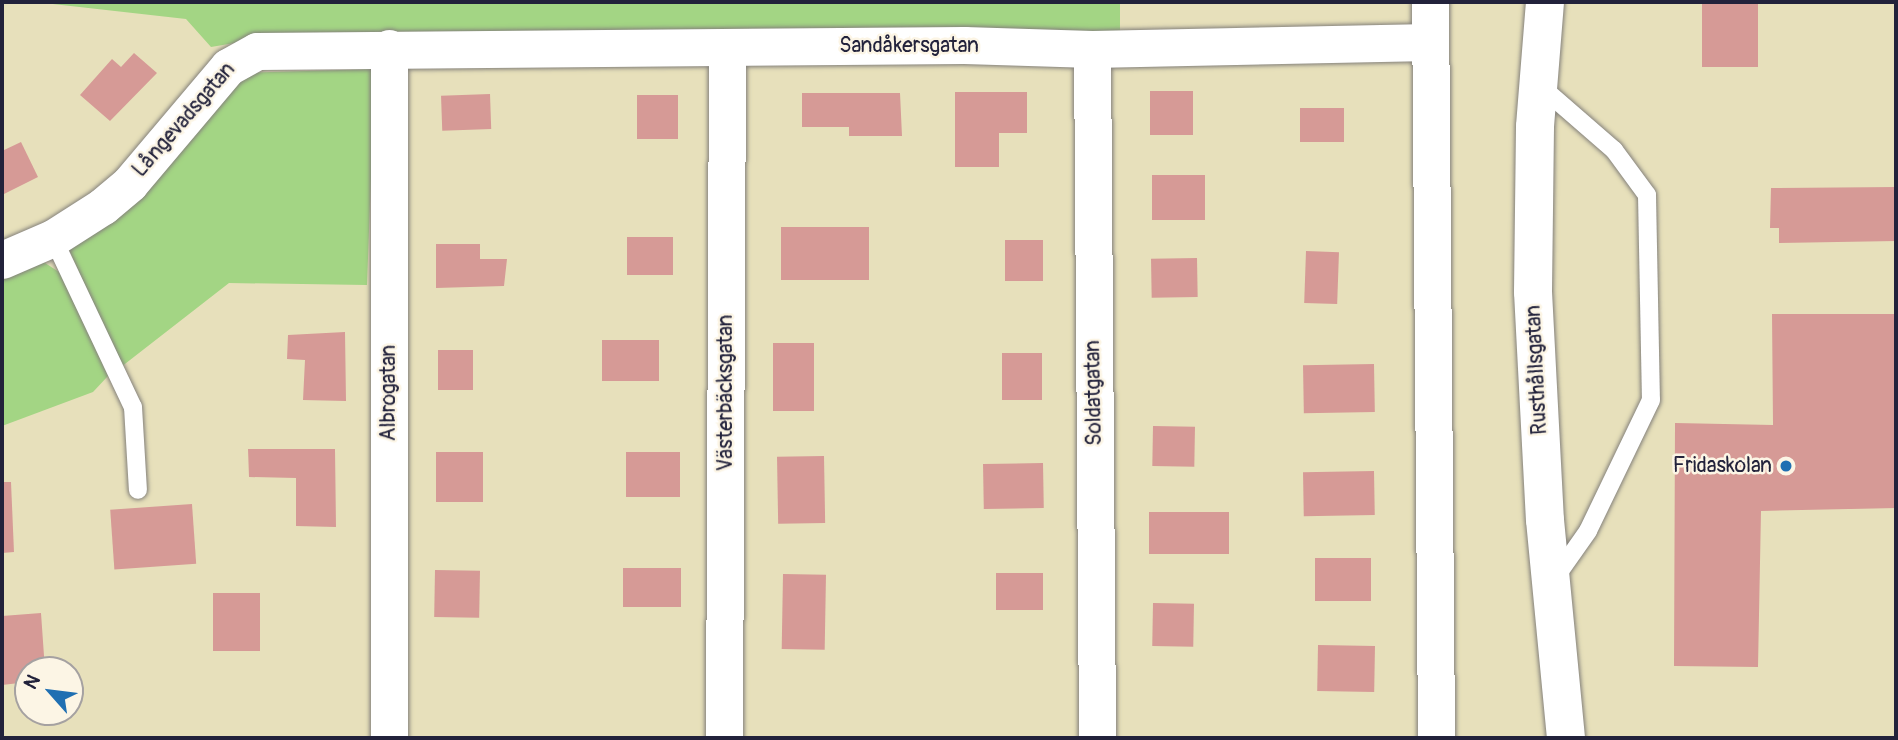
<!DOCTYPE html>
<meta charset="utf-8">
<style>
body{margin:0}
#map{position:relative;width:1898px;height:740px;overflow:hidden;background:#e7e0bb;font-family:Pangolin,sans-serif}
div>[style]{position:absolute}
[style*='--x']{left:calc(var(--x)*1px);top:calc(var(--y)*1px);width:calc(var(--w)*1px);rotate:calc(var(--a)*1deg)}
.green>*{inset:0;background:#a3d584}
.building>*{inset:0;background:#d69a96;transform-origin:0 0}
.roads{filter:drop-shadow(0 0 2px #84817b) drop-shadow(0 0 2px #84817b)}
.service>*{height:18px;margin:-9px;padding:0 9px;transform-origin:9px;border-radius:9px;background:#fff}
.minor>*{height:37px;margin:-18.5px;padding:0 18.5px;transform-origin:18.5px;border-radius:18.5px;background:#fff}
.tertiary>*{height:38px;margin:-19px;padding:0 19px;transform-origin:19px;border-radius:19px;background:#fff}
.dots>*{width:19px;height:19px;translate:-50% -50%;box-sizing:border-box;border:4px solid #fcf5e5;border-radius:50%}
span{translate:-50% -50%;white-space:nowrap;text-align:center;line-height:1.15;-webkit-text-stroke:5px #fcf5e5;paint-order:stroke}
.street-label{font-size:21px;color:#22223b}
.poi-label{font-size:21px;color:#22223b}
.right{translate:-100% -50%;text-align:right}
.frame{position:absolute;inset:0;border:4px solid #22223b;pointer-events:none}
.north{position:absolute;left:14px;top:656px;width:70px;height:70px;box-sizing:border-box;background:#fcf5e5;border:2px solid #a5a1a1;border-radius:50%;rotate:298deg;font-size:19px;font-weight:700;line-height:28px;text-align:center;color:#22223b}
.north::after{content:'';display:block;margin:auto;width:24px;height:32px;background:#1f6fb2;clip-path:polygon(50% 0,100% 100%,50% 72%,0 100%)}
</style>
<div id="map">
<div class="green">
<i style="clip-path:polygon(35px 2px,1120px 2px,1120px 34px,252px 40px,211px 47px,186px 19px)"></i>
<i style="clip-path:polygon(375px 69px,367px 285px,229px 283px,121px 367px,67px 245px,241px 73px)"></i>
<i style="clip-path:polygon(42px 261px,59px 272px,69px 288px,108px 376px,93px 392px,2px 426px,2px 271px)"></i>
</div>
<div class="building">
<i style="left:1702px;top:2px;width:56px;height:65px"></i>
<i style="clip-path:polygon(134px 53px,157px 73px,110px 121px,80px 95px,112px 59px,121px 67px)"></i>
<i style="left:1150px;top:91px;width:43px;height:44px"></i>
<i style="clip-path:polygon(955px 92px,1027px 92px,1027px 133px,999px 133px,999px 167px,955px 167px)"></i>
<i style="clip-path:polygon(802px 93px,900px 93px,902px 136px,849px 136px,849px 127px,802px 127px)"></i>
<i style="left:490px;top:94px;width:35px;height:49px;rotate:88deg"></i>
<i style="left:637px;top:95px;width:41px;height:44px"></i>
<i style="left:1300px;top:108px;width:44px;height:34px"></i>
<i style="clip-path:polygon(21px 142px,38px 177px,2px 195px,2px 151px)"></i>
<i style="left:1152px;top:175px;width:53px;height:45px"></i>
<i style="clip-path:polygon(1896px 187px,1896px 241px,1779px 243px,1779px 228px,1770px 228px,1771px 188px)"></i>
<i style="left:781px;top:227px;width:88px;height:53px"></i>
<i style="left:627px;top:237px;width:46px;height:38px"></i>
<i style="left:1005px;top:240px;width:38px;height:41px"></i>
<i style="clip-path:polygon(436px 244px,480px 244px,480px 259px,507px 259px,504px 286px,436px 288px)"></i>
<i style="left:1306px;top:251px;width:33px;height:52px;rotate:2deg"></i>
<i style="left:1197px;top:258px;width:39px;height:46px;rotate:89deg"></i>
<i style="clip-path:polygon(1772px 314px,1894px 314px,1896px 508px,1761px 511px,1758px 667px,1674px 666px,1675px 423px,1773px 425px)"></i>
<i style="clip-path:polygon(345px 332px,346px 401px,303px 400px,305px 360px,287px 359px,288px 335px)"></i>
<i style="left:602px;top:340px;width:57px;height:41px"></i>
<i style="left:773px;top:343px;width:41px;height:68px"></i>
<i style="left:438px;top:350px;width:35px;height:40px"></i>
<i style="left:1002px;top:353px;width:40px;height:47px"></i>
<i style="left:1374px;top:364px;width:48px;height:71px;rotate:89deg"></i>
<i style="left:1153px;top:426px;width:42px;height:40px;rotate:1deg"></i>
<i style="clip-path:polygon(248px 449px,335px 449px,336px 527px,296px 526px,296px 478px,249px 477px)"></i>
<i style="left:436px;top:452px;width:47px;height:50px"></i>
<i style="left:626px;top:452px;width:54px;height:45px"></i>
<i style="left:824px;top:456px;width:67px;height:47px;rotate:89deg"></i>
<i style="left:1043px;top:463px;width:45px;height:60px;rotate:89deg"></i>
<i style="left:1374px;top:471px;width:44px;height:71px;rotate:89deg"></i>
<i style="clip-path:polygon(2px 482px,11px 482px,14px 552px,2px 553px)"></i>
<i style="left:192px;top:504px;width:60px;height:82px;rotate:86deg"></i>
<i style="left:1149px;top:512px;width:80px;height:42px"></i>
<i style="left:1371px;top:558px;width:43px;height:56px;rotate:90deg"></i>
<i style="left:623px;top:568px;width:58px;height:39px"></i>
<i style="left:435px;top:570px;width:45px;height:47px;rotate:1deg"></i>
<i style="left:996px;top:573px;width:47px;height:37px"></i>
<i style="left:783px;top:574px;width:43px;height:75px;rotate:1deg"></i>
<i style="left:213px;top:593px;width:47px;height:58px"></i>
<i style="left:1153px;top:603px;width:41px;height:43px;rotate:1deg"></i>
<i style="clip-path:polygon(41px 613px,45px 670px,28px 670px,28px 682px,2px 685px,2px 616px)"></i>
<i style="left:1318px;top:645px;width:57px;height:46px;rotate:1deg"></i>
</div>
<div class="roads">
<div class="service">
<i style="--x:1538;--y:84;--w:101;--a:41"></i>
<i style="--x:1614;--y:150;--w:56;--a:53.7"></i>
<i style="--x:1647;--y:195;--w:205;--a:88.9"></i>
<i style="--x:1651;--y:400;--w:145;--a:115.7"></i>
<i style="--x:1588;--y:531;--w:57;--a:125.1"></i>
<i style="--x:53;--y:238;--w:187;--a:64.7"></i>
<i style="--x:133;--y:407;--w:83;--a:86.6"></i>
</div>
<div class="minor">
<i style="--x:1430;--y:2;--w:736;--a:89.53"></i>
<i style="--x:389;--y:48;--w:690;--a:90"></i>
<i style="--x:1092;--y:49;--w:689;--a:89.58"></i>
<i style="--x:2;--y:260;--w:56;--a:-23.3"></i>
<i style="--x:53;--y:238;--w:59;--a:-32.6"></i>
<i style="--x:103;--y:206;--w:35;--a:-40"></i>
<i style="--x:130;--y:183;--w:152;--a:-49.8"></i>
<i style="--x:228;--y:67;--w:33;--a:-29"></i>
<i style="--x:257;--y:51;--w:707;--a:-0.49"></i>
<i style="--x:964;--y:45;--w:128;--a:1.8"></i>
<i style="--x:1092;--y:49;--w:338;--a:-1.2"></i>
<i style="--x:724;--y:738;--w:691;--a:-89.75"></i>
</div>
<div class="tertiary">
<i style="--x:1545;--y:2;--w:125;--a:94.6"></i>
<i style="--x:1535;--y:127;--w:165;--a:90.7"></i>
<i style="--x:1533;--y:292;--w:228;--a:87"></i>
<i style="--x:1545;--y:520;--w:219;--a:84.5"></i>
</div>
</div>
<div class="dots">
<i style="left:1786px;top:466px;background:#1f6fb2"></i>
</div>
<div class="street-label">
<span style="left:909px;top:46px">Sandåkersgatan</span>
<span style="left:184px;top:120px;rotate:-49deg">Långevadsgatan</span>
<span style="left:1537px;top:370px;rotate:-93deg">Rusthållsgatan</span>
<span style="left:389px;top:393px;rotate:-90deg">Albrogatan</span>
<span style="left:726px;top:393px;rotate:-90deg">Västerbäcksgatan</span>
<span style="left:1094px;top:393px;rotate:-91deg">Soldatgatan</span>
</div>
<div class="poi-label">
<span class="right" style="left:1772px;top:466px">Fridaskolan</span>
</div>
<div class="frame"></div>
<div class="north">N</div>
</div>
